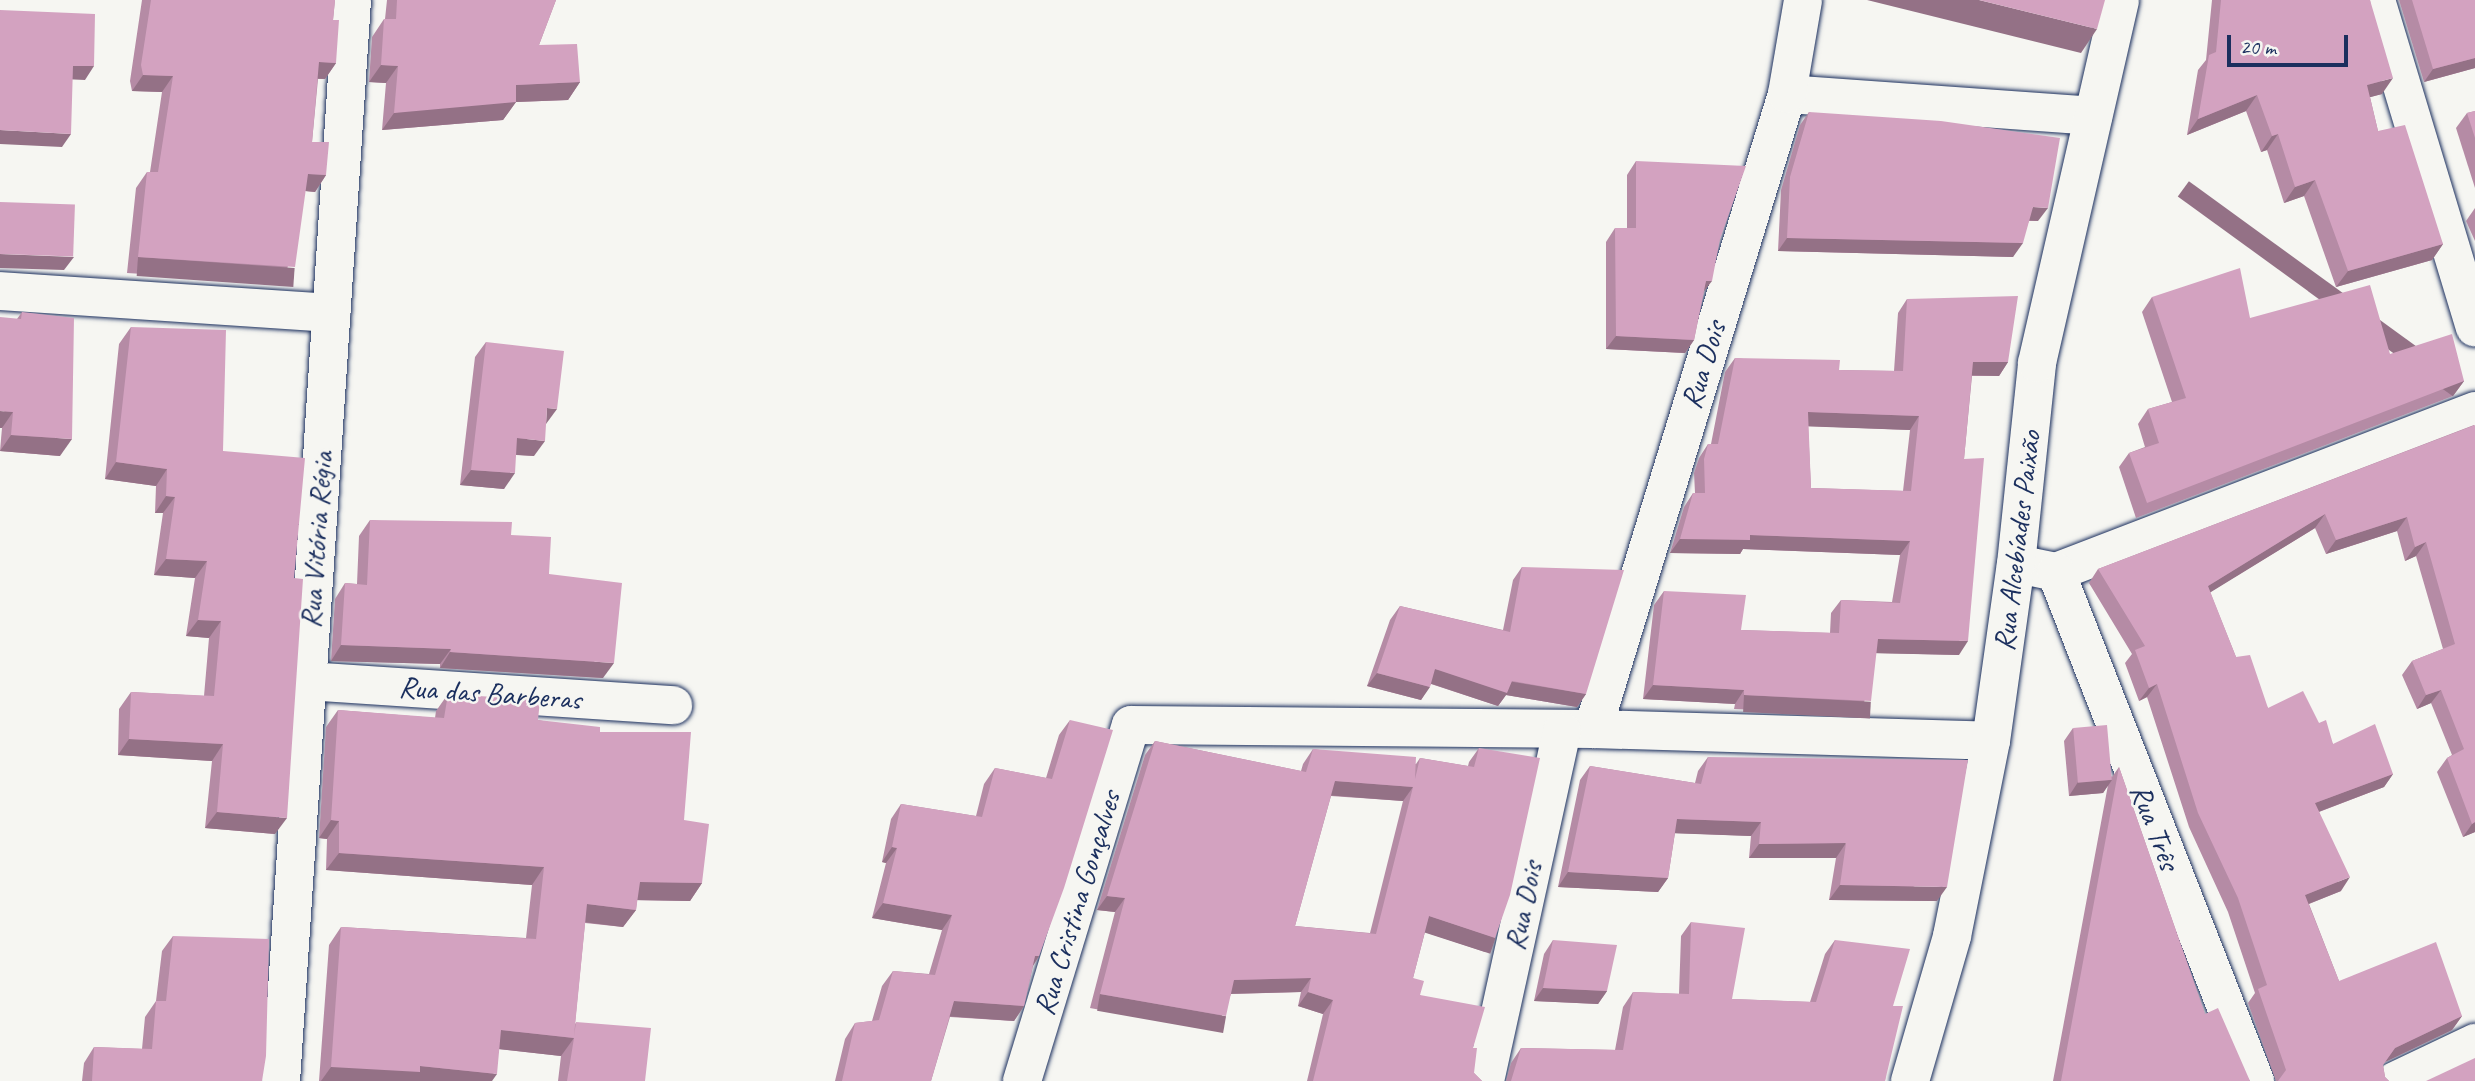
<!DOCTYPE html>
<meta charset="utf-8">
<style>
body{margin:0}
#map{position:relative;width:2475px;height:1081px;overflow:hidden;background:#f6f6f2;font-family:Caveat,sans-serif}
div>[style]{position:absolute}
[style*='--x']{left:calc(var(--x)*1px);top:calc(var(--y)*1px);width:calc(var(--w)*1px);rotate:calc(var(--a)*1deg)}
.roads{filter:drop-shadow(0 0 2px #1b2f5e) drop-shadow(0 0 2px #1b2f5e)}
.street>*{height:38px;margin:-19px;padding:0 19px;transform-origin:19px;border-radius:19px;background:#f6f6f2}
.wall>*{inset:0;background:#b58ba5}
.shaded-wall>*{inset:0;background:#947186;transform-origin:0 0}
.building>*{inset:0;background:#d3a2c0;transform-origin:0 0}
span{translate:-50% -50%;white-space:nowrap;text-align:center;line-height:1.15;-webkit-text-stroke:5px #f6f6f2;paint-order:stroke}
.street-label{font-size:30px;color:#1b2f5e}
.scale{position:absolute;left:2227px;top:35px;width:121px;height:32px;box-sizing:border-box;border:4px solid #1b2f5e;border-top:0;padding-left:9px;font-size:21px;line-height:24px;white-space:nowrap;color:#1b2f5e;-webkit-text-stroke:5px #f6f6f2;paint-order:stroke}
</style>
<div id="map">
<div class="roads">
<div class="street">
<i style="--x:2376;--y:0;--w:342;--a:73.2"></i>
<i style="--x:1787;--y:94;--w:307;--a:4.1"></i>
<i style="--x:0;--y:291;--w:332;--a:3.8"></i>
<i style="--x:2032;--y:567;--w:25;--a:12"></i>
<i style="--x:2056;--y:572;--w:449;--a:-21"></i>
<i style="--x:2056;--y:572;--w:547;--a:68.65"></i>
<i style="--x:307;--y:681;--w:367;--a:3.8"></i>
<i style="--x:1593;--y:729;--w:664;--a:-73.01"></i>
<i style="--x:1787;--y:94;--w:95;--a:-80.3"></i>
<i style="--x:281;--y:1081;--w:1083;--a:-86.24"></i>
<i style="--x:1022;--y:1081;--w:372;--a:-73"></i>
<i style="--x:1131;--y:725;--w:462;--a:0.5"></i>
<i style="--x:1593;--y:729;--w:398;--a:1.7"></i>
<i style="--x:1485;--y:1081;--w:358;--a:-77.6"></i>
<i style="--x:1910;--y:1081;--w:151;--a:-73.8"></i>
<i style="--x:1952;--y:936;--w:199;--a:-78.7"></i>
<i style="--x:1991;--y:741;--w:179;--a:-82"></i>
<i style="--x:2016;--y:564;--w:202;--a:-84"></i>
<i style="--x:2037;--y:363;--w:372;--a:-77.1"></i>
<i style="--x:2395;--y:1081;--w:89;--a:-25.4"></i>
</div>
</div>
<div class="wall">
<i style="clip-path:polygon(142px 0,335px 0,333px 20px,336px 63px,325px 79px,318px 79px,312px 142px,326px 175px,315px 192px,305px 191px,284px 283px,127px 273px,136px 188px,147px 172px,150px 172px,162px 92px,132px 91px,130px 81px)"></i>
<i style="clip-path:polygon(387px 0,556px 0,539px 45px,580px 82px,568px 100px,516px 102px,503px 120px,382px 130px,386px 83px,369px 82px,372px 37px,384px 19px,385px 19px)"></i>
<i style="clip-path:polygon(2212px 0,2370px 0,2382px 94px,2370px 97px,2378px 131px,2443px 244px,2432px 260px,2336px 287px,2304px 196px,2284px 203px,2267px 150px,2261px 152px,2246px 111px,2187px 135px,2198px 70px,2206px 60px)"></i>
<i style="clip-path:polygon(2399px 0,2475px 0,2475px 68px,2424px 82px)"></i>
<i style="clip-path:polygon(2475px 111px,2475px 188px,2456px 128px,2467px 113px)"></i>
<i style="clip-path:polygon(1809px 112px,2038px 221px,2029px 221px,2013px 257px,1778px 251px,1781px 190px,1800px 125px)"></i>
<i style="clip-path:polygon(1636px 161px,1720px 239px,1704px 291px,1694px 340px,1685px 353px,1606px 349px,1606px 242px,1615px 228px,1627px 228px,1627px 175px)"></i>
<i style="clip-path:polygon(2475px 208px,2475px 241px,2466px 221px)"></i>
<i style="clip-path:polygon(2152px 297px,2250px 318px,2390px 354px,2464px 381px,2453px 396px,2136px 518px,2119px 467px,2129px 453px,2145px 447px,2138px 424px,2148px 409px,2172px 402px,2142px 312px)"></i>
<i style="clip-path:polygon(evenodd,1907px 299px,2008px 362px,1999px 376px,1972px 376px,1964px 459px,1959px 655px,1876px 653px,1861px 715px,1734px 709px,1735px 704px,1643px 699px,1654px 605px,1664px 591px,1741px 630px,1830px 633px,1831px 613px,1841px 600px,1892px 602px,1900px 555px,1743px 549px,1740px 554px,1670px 553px,1684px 507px,1693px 493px,1695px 493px,1694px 473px,1699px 458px,1708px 444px,1711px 444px,1725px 372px,1735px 358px,1839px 370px,1894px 371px,1898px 313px,1907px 299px,1808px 426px,1910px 430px,1903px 491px,1811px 488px,1808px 426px)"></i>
<i style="clip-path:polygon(22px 312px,60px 456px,0 451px,2px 428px,17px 319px)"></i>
<i style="clip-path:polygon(131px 327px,223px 451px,294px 578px,275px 834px,205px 828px,212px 761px,118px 755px,119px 709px,131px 692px,204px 696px,209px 638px,186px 636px,195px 578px,154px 575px,163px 513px,155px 513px,156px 486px,105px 479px,119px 344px)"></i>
<i style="clip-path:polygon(486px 342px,534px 456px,516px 455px,504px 489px,460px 485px,475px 357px)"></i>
<i style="clip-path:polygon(2474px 425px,2475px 832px,2463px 837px,2437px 772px,2447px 758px,2452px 755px,2431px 703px,2417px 709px,2402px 675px,2412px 661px,2443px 649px,2416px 556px,2405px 561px,2397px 531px,2326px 554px,2315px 528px,2210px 592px,2236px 657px,2268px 708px,2319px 723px,2333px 744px,2393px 774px,2384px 787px,2319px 812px,2341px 891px,2309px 904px,2339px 981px,2462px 1016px,2452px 1030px,2385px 1062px,2383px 1065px,2385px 1077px,2389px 1081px,2276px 1081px,2248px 1003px,2255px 993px,2228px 912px,2189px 827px,2147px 697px,2139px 701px,2125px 663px,2132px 654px,2089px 583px,2098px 569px)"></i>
<i style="clip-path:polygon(370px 520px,511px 535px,549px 574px,603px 678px,440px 668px,440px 664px,331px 661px,335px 599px,345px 583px,357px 584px,359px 536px)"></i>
<i style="clip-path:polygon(1522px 567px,1586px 694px,1577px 707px,1506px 695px,1498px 706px,1431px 684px,1421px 700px,1367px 686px,1390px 620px,1400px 606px,1503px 630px,1513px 580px)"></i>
<i style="clip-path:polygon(448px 694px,538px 720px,600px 732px,684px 820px,702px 883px,690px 901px,637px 900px,636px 910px,623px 927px,585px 923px,575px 1023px,645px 1081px,558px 1081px,561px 1056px,499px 1049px,492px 1081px,319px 1081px,329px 945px,341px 927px,526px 938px,532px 885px,326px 870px,327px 839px,319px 838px,326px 727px,338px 710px,435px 718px,436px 711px)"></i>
<i style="clip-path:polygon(1070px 720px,1039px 956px,1033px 966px,1024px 1006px,1014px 1021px,950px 1017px,931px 1081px,835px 1081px,845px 1039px,855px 1023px,872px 1021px,882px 986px,893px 971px,929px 974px,942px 930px,872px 918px,886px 863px,882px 862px,891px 819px,901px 804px,976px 816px,984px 784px,995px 768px,1046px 778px,1059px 735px)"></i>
<i style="clip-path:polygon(2073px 728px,2112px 777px,2119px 767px,2205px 1014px,2250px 1081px,2053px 1081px,2108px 785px,2103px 793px,2069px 796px,2064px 741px)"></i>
<i style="clip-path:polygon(evenodd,1155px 741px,1301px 771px,1303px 764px,1313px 749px,1416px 764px,1420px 758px,1468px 766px,1469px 762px,1479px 748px,1495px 938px,1485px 952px,1425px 932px,1413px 978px,1420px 995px,1473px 1048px,1474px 1073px,1482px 1081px,1307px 1081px,1323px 1014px,1298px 1006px,1301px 992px,1231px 994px,1216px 1030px,1090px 1008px,1115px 912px,1097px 910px,1145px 755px,1155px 741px,1331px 796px,1403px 801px,1370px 933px,1295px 926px,1331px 796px)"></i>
<i style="clip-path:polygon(1708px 757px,1937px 901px,1829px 900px,1836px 858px,1749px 858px,1751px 836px,1675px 833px,1668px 878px,1658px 892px,1558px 887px,1580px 780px,1590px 766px,1695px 783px,1698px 771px)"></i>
<i style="clip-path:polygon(1691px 922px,1732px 999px,1810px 1002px,1825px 954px,1835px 940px,1893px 1006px,1885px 1081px,1506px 1081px,1511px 1063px,1521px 1048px,1615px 1050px,1623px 1007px,1633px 992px,1679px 994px,1681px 936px)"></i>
<i style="clip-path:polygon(173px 936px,262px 1081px,82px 1081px,84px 1063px,94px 1047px,142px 1049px,145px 1017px,156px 1001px,162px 951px)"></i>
<i style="clip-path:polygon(1553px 940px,1607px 991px,1598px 1004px,1534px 1001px,1544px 954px)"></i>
</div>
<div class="shaded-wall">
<i style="clip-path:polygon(1867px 0,1979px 0,2097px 29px,2081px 53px)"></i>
<i style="clip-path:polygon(2475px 58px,2475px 68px,2424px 82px,2433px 69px)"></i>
<i style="clip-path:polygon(319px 62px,336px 63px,325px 79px,308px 78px)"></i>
<i style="clip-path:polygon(381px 65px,398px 66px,386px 83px,369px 82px)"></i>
<i style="clip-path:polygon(73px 66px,94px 66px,85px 80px,63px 79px)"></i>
<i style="clip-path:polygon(143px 75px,173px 76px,162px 92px,132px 91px)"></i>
<i style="clip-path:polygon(2393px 78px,2382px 94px,2356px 101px,2367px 85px)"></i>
<i style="clip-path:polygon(580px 82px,568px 100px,516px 102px,503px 120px,382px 130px,394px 113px,516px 85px)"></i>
<i style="clip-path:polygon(2257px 95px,2246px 111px,2187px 135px,2198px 119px)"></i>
<i style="clip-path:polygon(0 130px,71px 134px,62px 147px,0 144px)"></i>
<i style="clip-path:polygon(2278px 134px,2267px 150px,2261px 152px,2272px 136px)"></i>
<i style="clip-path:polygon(308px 174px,326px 175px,315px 192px,296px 190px)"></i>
<i style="clip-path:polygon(2315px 180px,2304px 196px,2284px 203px,2295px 187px)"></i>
<i style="clip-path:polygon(2033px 207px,2048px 208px,2038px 221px,2023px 220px)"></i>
<i style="clip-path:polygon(1787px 238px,2023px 243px,2013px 257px,1778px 251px)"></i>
<i style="clip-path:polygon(2443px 244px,2432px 260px,2336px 287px,2348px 271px)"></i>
<i style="clip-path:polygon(0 254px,74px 257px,64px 270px,0 268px)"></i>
<i style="left:138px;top:257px;width:157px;height:19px;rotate:4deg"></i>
<i style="clip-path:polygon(1706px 281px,1712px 281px,1702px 294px)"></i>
<i style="clip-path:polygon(1616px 336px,1694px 340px,1685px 353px,1606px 349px)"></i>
<i style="clip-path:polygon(1973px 362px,2008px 362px,1999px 376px,1963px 375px)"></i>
<i style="left:2464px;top:381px;width:19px;height:340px;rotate:126deg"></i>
<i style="clip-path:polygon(547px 408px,557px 409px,546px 424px)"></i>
<i style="clip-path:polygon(0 411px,13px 412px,2px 428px,0 428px)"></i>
<i style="clip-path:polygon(1808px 412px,1919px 416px,1910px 430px,1798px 426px)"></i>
<i style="clip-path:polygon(11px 435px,72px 439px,60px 456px,0 451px)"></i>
<i style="clip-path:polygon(517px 438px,545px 441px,534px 456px,506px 454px)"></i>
<i style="clip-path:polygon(116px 462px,167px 469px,156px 486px,105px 479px)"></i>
<i style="clip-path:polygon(471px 470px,515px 473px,504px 489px,460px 485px)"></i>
<i style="clip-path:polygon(166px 496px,175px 497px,163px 513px,155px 513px)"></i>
<i style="clip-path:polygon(2325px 514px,2315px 528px,2198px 600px,2208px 586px)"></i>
<i style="clip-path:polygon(2407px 517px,2397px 531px,2326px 554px,2336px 540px)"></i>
<i style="clip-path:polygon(1750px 535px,1910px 541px,1900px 555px,1743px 549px,1740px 554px,1670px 553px,1680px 539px)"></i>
<i style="clip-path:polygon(2426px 542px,2416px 556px,2405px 561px,2415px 547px)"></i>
<i style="clip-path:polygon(166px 559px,207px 561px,195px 578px,154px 575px)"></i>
<i style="clip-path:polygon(198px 620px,221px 621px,209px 638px,186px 636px)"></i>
<i style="clip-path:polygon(1878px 639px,1968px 641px,1959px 655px,1868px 653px)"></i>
<i style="clip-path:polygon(341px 645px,451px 649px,440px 664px,331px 661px)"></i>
<i style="clip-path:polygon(450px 652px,614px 663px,603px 678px,440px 668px)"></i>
<i style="clip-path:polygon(1435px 669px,1586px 694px,1577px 707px,1506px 695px,1498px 706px,1426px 682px)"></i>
<i style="clip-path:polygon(1377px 673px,1430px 687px,1421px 700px,1367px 686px)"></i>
<i style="clip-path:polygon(2157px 684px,2147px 697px,2139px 701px,2149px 688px)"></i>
<i style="clip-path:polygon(1653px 685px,1744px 690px,1735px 704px,1643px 699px)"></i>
<i style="clip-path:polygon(2441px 690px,2431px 703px,2417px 709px,2426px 695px)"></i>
<i style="left:1744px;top:695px;width:127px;height:17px;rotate:3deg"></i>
<i style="clip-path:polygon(129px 739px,223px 744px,212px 761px,118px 755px)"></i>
<i style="clip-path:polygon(2393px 774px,2384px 787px,2305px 817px,2315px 803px)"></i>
<i style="clip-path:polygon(2112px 780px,2103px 793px,2069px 796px,2078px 782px)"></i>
<i style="clip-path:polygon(1335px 781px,1413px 787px,1403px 801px,1325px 795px)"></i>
<i style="clip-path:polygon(217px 812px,287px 818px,275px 834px,205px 828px)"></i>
<i style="clip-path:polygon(1677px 819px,1761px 822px,1751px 836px,1667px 833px)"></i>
<i style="clip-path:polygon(331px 820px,339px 821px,327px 839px,319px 838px)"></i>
<i style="clip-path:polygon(2475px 822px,2475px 832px,2463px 837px,2472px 824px)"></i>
<i style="clip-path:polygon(1846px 843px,1836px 858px,1749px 858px,1759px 844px)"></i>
<i style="clip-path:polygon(892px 847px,897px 848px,886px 863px,882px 862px)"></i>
<i style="clip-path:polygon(339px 853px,544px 867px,532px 885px,326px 870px)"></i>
<i style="clip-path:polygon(1568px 872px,1668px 878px,1658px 892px,1558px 887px)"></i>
<i style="clip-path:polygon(2350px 877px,2341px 891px,2296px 909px,2305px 895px)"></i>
<i style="clip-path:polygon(640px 882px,702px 883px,690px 901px,628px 900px)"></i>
<i style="clip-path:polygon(1840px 885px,1947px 887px,1937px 901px,1829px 900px)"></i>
<i style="clip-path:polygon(1107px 896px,1125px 898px,1115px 912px,1097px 910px)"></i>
<i style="clip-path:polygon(883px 903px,952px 915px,942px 930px,872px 918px)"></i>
<i style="clip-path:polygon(587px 904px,636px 910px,623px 927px,575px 921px)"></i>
<i style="left:1429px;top:916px;width:70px;height:17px;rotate:18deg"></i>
<i style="clip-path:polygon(1035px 956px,1039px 956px,1029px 972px)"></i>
<i style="clip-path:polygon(1311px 978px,1301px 992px,1224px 994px,1234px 980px)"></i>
<i style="clip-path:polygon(1543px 988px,1607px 991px,1598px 1004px,1534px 1001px)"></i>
<i style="clip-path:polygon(1308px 992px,1333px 1000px,1323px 1014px,1298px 1006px)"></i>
<i style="left:1100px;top:994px;width:128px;height:17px;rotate:10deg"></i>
<i style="clip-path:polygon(954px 1001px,1024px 1006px,1014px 1021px,944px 1016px)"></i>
<i style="clip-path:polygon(2462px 1016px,2452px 1030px,2385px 1062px,2395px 1048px)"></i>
<i style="clip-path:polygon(501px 1030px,574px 1038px,561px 1056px,489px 1048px)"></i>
<i style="clip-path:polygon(420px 1066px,497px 1074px,492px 1081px,321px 1081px,331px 1067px)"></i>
</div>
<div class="building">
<i style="clip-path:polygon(151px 0,335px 0,333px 20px,339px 20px,336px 63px,319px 62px,312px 142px,329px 142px,326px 175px,308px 174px,295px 267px,138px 257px,147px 172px,158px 172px,173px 76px,143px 75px,141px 65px)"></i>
<i style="clip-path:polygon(397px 0,556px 0,539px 45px,577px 44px,580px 82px,516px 85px,516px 102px,394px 113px,398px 66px,381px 65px,384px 19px,396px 19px)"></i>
<i style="clip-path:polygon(1979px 0,2105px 0,2097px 29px)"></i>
<i style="clip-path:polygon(2221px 0,2370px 0,2393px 78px,2367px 85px,2378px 131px,2405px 125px,2443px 244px,2348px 271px,2315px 180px,2295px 187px,2278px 134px,2272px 136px,2257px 95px,2198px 119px,2209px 55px,2216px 52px)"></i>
<i style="clip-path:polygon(2412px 0,2475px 0,2475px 58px,2433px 69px)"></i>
<i style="clip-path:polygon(0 10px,95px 14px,94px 66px,73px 66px,71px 134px,0 130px)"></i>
<i style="clip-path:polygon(2475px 111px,2475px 138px,2467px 113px)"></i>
<i style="clip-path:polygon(1809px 112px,1941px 121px,2060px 138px,2048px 208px,2033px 207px,2023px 243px,1787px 238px,1790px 177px)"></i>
<i style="clip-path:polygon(1636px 161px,1746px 166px,1720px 239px,1712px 281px,1706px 281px,1694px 340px,1616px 336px,1615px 228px,1636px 228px)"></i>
<i style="left:0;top:202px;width:75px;height:52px;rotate:2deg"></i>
<i style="clip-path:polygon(2240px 268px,2250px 318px,2370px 285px,2390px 354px,2452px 334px,2464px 381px,2147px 503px,2129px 453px,2159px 443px,2148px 409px,2186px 398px,2152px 297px)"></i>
<i style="clip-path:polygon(evenodd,2018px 296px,2008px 362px,1973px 362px,1964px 459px,1984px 458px,1968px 641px,1878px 639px,1871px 701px,1744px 695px,1744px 690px,1653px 685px,1664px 591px,1746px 595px,1741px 630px,1839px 633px,1841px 600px,1900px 603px,1910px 541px,1750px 535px,1750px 540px,1680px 539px,1693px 493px,1705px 493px,1704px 459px,1708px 444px,1718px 444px,1735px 358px,1840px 360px,1839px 370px,1903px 371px,1907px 299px,2018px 296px,1808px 412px,1919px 416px,1911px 491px,1811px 488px,1808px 412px)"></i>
<i style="clip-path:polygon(22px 312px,74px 318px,72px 439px,11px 435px,13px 412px,0 411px,0 317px,21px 319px)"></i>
<i style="clip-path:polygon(131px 327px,226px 330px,223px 451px,305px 458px,294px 578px,303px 579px,287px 818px,217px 812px,223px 744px,129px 739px,131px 692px,214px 696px,221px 621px,198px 620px,207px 561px,166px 559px,175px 497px,166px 496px,167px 469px,116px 462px)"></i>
<i style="clip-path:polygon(486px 342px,564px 351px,557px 409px,547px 408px,545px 441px,517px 438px,515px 473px,471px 470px)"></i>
<i style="clip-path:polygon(2475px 425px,2475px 822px,2472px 824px,2447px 758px,2464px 749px,2441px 690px,2426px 695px,2412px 661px,2455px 644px,2426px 542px,2415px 547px,2407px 517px,2336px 540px,2325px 514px,2208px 586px,2236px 657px,2250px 655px,2268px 708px,2303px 691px,2319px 723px,2326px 720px,2333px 744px,2375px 724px,2393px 774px,2315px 803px,2350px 877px,2305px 895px,2339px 981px,2436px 942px,2462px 1016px,2395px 1048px,2383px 1065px,2385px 1077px,2389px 1081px,2278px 1081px,2286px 1070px,2258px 989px,2267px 985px,2238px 898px,2198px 813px,2157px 684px,2149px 688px,2135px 650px,2145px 646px,2098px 569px)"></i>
<i style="clip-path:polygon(370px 520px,512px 522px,511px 535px,551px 537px,549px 574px,622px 583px,614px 663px,450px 652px,451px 649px,341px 645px,345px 583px,367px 585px)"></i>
<i style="clip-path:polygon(1522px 567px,1624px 570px,1586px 694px,1512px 681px,1507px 693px,1435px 669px,1430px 687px,1377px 673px,1400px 606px,1510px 632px)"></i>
<i style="clip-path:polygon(448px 694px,540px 700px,538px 720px,600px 727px,600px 732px,691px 732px,684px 820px,709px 824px,702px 883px,640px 882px,636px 910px,587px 904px,574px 1036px,576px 1022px,651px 1028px,645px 1081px,567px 1081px,574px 1038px,501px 1030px,497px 1074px,420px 1066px,420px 1072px,331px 1067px,341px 927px,536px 939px,544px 867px,339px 853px,339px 821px,331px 820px,338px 710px,444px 718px)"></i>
<i style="clip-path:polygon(1070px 720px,1113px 730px,1064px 888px,1039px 956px,1035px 956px,1024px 1006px,954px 1001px,931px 1081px,842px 1081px,855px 1023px,879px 1020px,893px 971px,935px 975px,952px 915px,883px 903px,897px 848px,892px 847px,901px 804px,982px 817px,995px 768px,1052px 779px)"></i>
<i style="left:2107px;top:725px;width:55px;height:34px;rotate:85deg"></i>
<i style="clip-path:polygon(evenodd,1155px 741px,1306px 772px,1313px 749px,1416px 757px,1415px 779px,1420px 758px,1474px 767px,1479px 748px,1540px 758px,1510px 895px,1495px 938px,1429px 916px,1413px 978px,1424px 981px,1420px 995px,1485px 1007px,1473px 1048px,1477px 1048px,1474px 1073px,1482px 1081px,1313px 1081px,1333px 1000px,1308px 992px,1311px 978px,1234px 980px,1226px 1016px,1100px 994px,1125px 898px,1107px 896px,1155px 741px,1335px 781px,1413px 787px,1376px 934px,1295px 926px,1335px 781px)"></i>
<i style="clip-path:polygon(1708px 757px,1968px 760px,1947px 887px,1840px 885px,1846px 843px,1759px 844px,1761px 822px,1677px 819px,1668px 878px,1568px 872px,1590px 766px,1701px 784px)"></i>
<i style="clip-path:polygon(2119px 767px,2205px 1014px,2218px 1008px,2250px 1081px,2061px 1081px)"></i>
<i style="clip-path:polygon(1691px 922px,1745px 928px,1732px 999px,1816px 1002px,1835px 940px,1910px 949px,1893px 1006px,1903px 1006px,1885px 1081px,1511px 1081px,1521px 1048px,1623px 1050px,1633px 992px,1689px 994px)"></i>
<i style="clip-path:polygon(173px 936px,269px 939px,266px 1056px,262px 1081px,92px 1081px,94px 1047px,152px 1049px,156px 1001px,166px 1001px)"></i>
<i style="clip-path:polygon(1553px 940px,1617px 945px,1607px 991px,1543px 988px)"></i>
<i style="clip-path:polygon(2475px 1058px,2475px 1081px,2426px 1081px)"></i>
</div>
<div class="street-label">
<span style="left:1703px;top:365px;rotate:-73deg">Rua Dois</span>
<span style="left:316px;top:540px;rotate:-86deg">Rua Vitória Régia</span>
<span style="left:2017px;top:541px;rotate:-83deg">Rua Alcebíades Paixão</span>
<span style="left:490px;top:693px;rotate:4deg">Rua das Barberas</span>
<span style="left:2155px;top:827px;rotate:69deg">Rua Três</span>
<span style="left:1077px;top:903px;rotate:-73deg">Rua Cristina Gonçalves</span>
<span style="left:1523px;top:906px;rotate:-78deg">Rua Dois</span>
</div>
<div class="scale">20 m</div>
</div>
